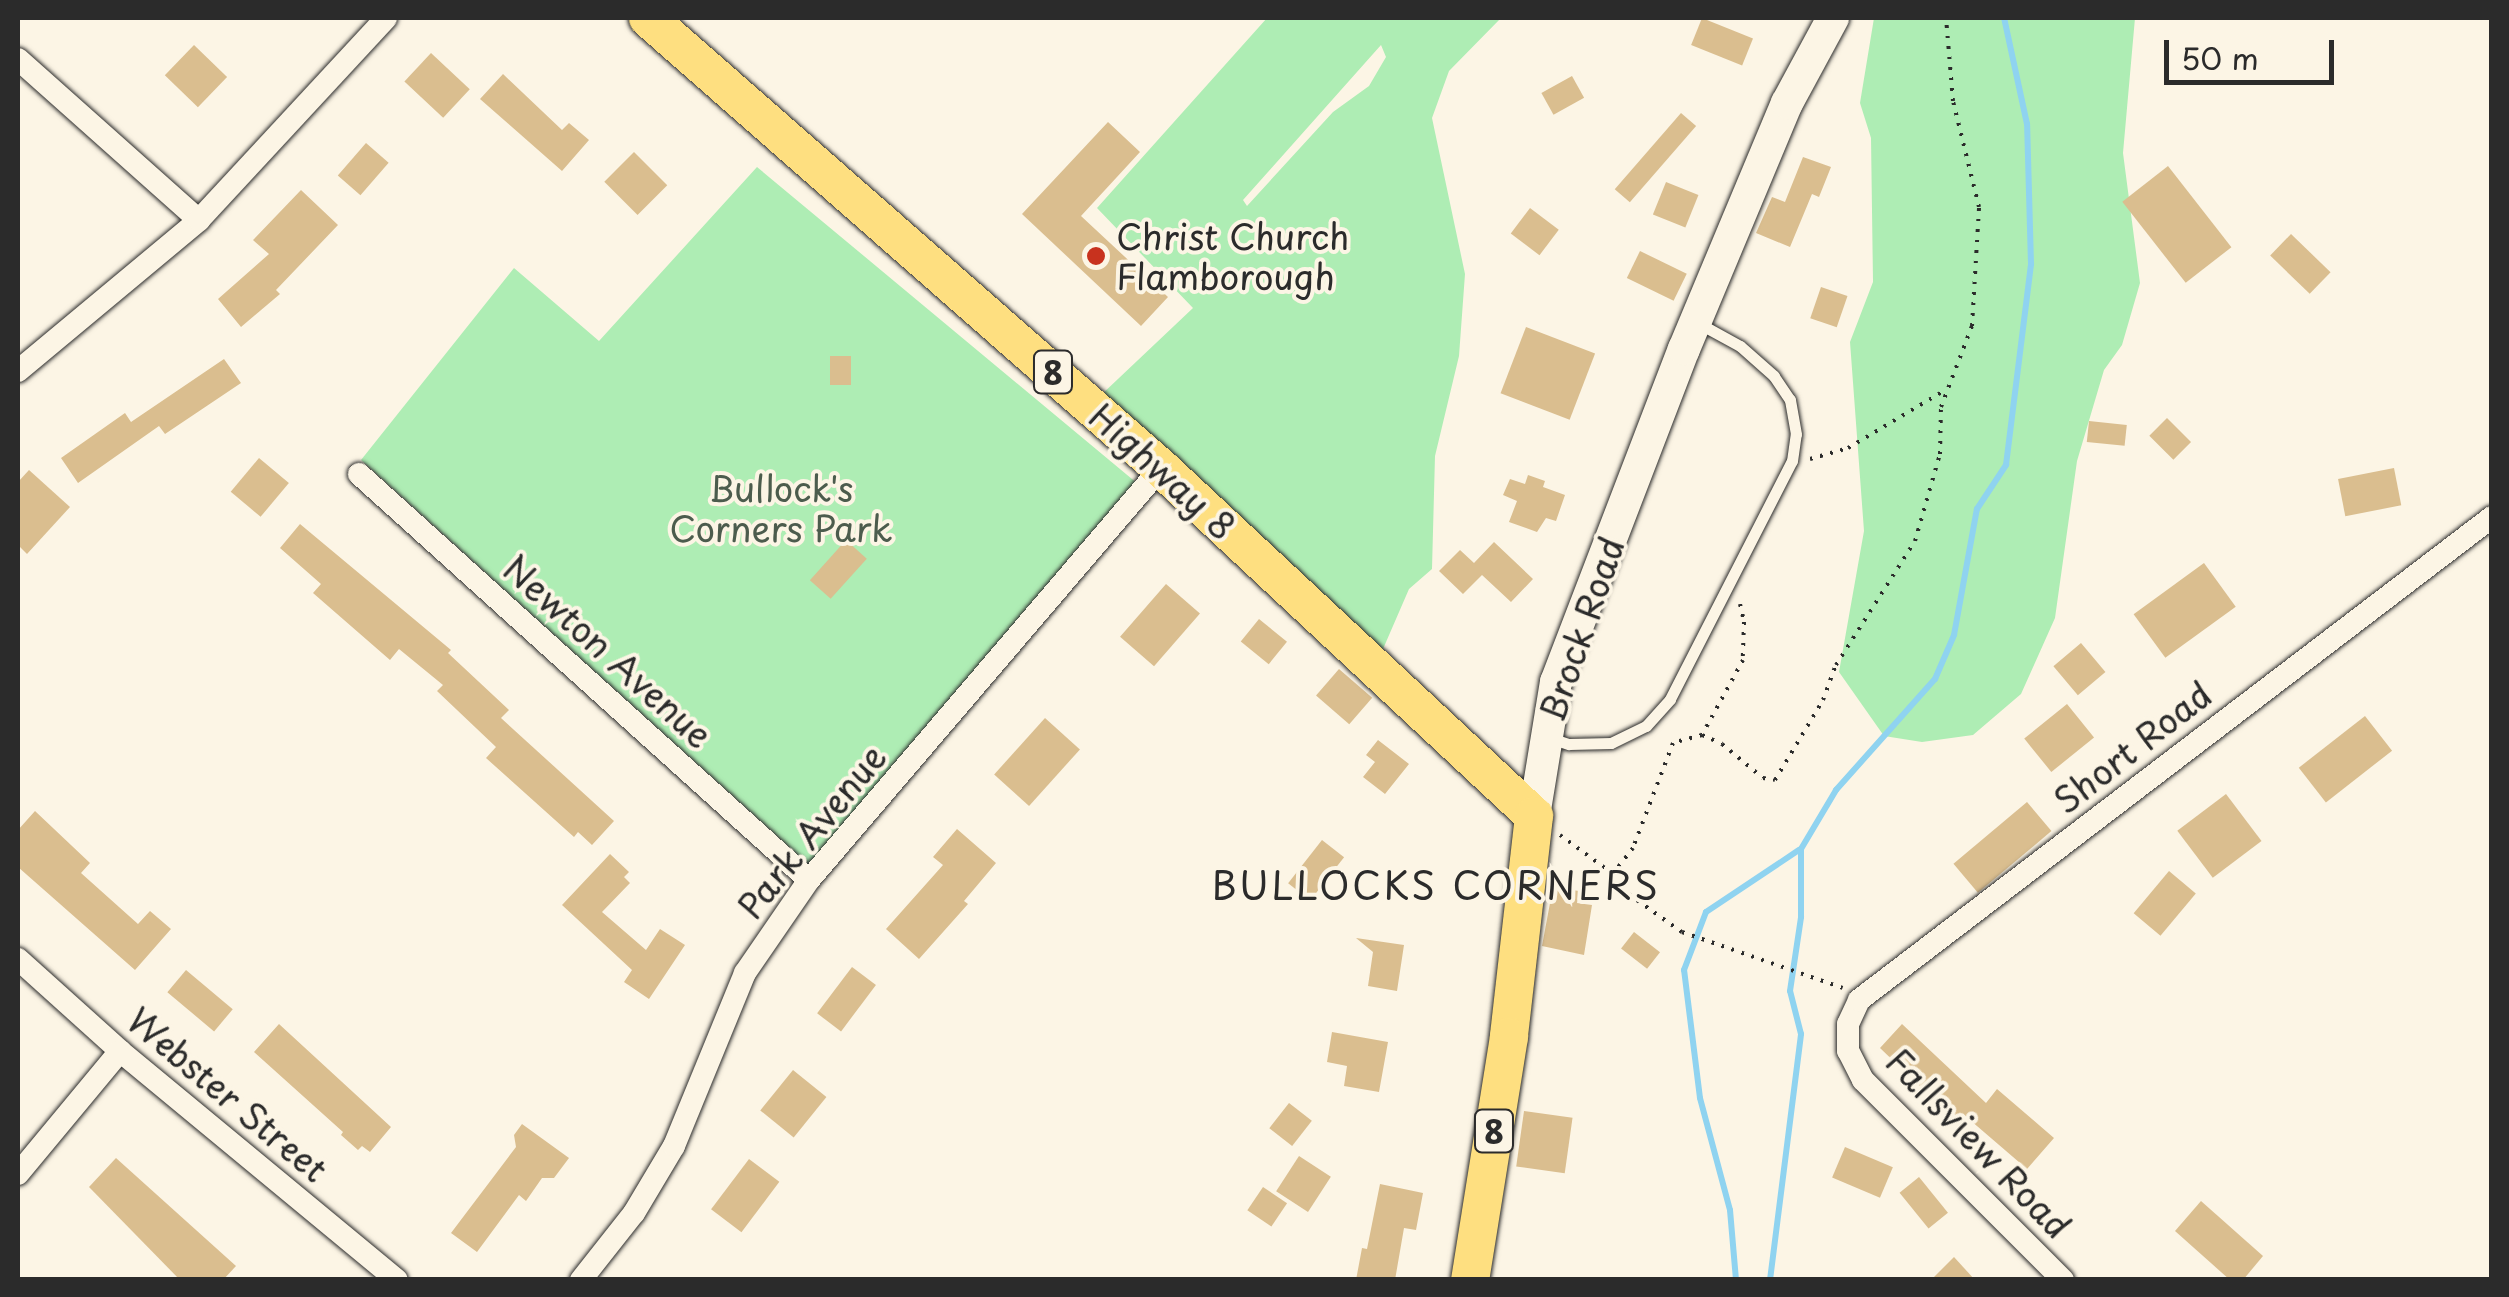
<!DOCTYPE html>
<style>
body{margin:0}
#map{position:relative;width:2509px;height:1297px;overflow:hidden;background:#fcf5e5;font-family:"Playpen Sans",sans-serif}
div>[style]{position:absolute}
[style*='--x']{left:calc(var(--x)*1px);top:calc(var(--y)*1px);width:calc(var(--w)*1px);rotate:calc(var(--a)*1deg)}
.green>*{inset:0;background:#aeedb4}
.stream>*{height:6px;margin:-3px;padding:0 3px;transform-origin:3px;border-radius:3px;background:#8fd3f0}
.building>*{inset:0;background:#dabe8f;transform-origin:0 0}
.path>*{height:4px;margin-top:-2px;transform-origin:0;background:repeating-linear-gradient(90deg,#2b2b2b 0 2.5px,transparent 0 10.5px)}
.roads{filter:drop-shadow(0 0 2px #2b2b2b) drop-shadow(0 0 2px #2b2b2b)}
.service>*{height:11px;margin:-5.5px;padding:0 5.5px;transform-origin:5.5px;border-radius:5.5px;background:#fcf5e5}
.minor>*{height:22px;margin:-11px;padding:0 11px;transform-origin:11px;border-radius:11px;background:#fcf5e5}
.secondary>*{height:32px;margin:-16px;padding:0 16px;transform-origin:16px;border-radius:16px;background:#fcf5e5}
.primary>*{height:38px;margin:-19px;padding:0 19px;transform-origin:19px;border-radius:19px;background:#fedf80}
.dots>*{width:28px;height:28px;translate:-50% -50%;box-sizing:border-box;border:5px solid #fcf5e5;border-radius:50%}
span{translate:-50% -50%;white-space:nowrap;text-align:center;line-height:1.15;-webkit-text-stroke:8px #fcf5e5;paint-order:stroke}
.shield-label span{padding:2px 8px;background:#fcf5e5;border:2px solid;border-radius:8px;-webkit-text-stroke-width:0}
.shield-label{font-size:32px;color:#2b2b2b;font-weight:700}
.poi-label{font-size:35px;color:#2b2b2b}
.left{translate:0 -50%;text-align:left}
.street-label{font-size:35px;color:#2b2b2b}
.park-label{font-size:35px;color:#4c5c4d}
.neighbourhood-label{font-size:38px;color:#2b2b2b;letter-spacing:2.5px}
.frame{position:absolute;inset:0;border:20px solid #2b2b2b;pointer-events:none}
.scale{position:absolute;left:2164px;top:40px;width:170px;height:45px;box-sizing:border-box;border:5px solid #2b2b2b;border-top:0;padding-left:12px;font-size:30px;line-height:35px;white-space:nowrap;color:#2b2b2b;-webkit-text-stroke:8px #fcf5e5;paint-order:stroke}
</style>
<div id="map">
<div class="green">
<i style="clip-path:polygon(evenodd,1267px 18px,1501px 18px,1449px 71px,1432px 118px,1465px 274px,1459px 356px,1435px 456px,1432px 569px,1409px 589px,1383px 649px,1100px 396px,1193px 308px,1097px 208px,1267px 18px,1381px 45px,1386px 57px,1369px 86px,1333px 112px,1247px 206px,1243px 200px,1381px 45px)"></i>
<i style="clip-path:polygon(1874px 18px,2135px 18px,2123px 153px,2140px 283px,2122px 345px,2104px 370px,2077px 461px,2055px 618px,2021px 694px,1973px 735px,1922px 742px,1884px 736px,1839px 672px,1864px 531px,1850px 342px,1873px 282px,1871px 138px,1860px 103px)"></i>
<i style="clip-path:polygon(757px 167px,1138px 484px,809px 865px,361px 460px,514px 268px,599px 341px)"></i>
</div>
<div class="stream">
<i style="--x:1736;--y:1280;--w:70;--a:-94.9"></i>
<i style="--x:1730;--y:1210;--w:116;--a:-105"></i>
<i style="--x:1700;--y:1098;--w:129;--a:-97.1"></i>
<i style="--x:1684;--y:970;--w:62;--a:-69.2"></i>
<i style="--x:1706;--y:912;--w:112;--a:-33.7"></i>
<i style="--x:1770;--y:1280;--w:248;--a:-82.8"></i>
<i style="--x:1801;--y:1034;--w:44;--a:-104.3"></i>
<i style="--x:1790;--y:991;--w:75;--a:-81.5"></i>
<i style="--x:1801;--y:917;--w:68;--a:-90"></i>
<i style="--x:1801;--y:849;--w:69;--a:-59.3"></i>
<i style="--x:1836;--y:790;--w:149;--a:-48.3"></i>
<i style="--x:1935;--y:679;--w:48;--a:-66.6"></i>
<i style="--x:1954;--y:635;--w:128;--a:-79.7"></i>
<i style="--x:1977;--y:509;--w:53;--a:-56.6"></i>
<i style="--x:2006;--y:465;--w:203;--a:-82.9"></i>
<i style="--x:2031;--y:264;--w:140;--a:-91.6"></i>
<i style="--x:2027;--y:124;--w:108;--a:-102.2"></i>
</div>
<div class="building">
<i style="left:1702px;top:18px;width:55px;height:29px;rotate:22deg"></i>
<i style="left:194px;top:45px;width:46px;height:42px;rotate:44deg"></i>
<i style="left:431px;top:53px;width:53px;height:39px;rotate:43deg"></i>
<i style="clip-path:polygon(503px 74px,562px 130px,569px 123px,589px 140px,562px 171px,480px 99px)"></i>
<i style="left:1572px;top:76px;width:25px;height:35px;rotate:61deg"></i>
<i style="left:1681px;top:113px;width:20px;height:101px;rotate:41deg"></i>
<i style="clip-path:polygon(1108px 122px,1140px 152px,1081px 216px,1168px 297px,1141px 326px,1022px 214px)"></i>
<i style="left:366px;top:143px;width:30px;height:43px;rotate:41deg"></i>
<i style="left:634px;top:152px;width:47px;height:42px;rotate:45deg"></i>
<i style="clip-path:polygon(1803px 157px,1831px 167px,1819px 197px,1812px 194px,1790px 247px,1756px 233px,1772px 197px,1785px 202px)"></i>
<i style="left:2168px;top:166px;width:103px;height:58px;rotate:52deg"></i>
<i style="left:1666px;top:182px;width:35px;height:35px;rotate:22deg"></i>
<i style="clip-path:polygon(301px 190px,338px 225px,276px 290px,280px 294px,241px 327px,218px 299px,269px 254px,253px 240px)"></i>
<i style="left:1530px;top:208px;width:36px;height:32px;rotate:37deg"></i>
<i style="left:2291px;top:234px;width:55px;height:30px;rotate:44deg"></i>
<i style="left:1640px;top:251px;width:52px;height:30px;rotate:26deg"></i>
<i style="left:1821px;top:287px;width:28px;height:33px;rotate:19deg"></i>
<i style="left:1526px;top:327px;width:74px;height:71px;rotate:21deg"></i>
<i style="left:830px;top:356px;width:21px;height:29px"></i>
<i style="clip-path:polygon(224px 359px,241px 383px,165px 434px,159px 426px,78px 483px,61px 458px,125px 413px,131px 422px)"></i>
<i style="left:2167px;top:418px;width:34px;height:25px;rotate:45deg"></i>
<i style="left:2089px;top:421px;width:38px;height:21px;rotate:6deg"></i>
<i style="left:259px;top:458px;width:39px;height:44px;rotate:40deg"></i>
<i style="left:2394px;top:468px;width:38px;height:57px;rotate:79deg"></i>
<i style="clip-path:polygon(29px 470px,70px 507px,27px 554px,18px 545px,18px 482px)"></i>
<i style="clip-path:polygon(1528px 475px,1545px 481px,1543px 487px,1565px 495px,1556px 521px,1546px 518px,1537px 532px,1509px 522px,1517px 501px,1503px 495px,1510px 479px,1525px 484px)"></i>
<i style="clip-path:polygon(300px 524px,451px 650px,448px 653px,509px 710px,501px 718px,614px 821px,592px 845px,578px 832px,574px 837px,486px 758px,496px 747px,437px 691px,443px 685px,399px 649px,390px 660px,313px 593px,321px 584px,280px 548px)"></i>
<i style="left:846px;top:540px;width:28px;height:54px;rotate:42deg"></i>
<i style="clip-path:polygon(1494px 542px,1533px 579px,1511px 602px,1482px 575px,1463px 594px,1439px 571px,1460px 550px,1474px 563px)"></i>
<i style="left:2204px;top:563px;width:54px;height:87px;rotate:54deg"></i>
<i style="left:1166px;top:584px;width:45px;height:70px;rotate:41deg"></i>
<i style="left:1259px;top:619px;width:36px;height:29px;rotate:39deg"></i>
<i style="left:2081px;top:643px;width:38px;height:36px;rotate:50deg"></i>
<i style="left:1339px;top:669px;width:44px;height:35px;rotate:41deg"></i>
<i style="left:2067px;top:704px;width:43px;height:55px;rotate:51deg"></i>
<i style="left:2365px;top:716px;width:44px;height:84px;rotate:52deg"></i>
<i style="left:1045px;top:718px;width:47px;height:76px;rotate:42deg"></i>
<i style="clip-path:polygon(1378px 740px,1409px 764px,1385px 794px,1363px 777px,1375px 762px,1366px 755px)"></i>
<i style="left:2226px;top:794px;width:59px;height:61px;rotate:53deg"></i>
<i style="left:2027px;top:802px;width:38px;height:96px;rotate:50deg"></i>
<i style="clip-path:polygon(35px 811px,90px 863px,81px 873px,138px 924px,150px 911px,171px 929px,135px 970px,18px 867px,18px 830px)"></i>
<i style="clip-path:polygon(957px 829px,996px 863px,964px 901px,968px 904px,919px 959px,886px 929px,943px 865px,933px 857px)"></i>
<i style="left:1322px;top:840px;width:28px;height:55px;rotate:38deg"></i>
<i style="clip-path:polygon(610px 854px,629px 872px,624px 877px,630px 883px,602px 912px,646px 950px,660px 929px,685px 945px,649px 999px,624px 982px,632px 970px,562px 905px)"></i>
<i style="left:2169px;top:871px;width:35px;height:55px;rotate:40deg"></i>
<i style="clip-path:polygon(1553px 887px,1579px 891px,1577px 903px,1592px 905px,1584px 955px,1542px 946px)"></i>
<i style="left:1634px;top:932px;width:33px;height:21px;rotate:38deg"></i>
<i style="clip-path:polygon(1356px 938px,1404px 945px,1397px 991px,1368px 986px,1373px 952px)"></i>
<i style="left:852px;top:967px;width:30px;height:58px;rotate:37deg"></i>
<i style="left:186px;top:970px;width:61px;height:29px;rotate:40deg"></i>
<i style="clip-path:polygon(279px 1024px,391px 1127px,370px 1152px,362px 1146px,358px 1150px,341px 1135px,343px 1132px,254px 1052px)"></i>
<i style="clip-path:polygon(1902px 1024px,1986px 1103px,1997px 1089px,2054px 1138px,2027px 1169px,1963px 1114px,1956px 1121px,1880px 1048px)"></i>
<i style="clip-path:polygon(1332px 1032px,1388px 1042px,1379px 1092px,1344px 1086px,1347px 1066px,1327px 1062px)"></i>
<i style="left:793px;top:1070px;width:43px;height:52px;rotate:39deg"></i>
<i style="left:1289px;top:1103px;width:29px;height:32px;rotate:38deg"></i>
<i style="left:1524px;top:1111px;width:49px;height:56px;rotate:8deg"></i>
<i style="clip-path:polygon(522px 1124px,569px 1158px,554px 1178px,542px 1178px,526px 1201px,519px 1195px,477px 1252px,451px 1233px,516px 1147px,514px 1135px)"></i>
<i style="left:1845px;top:1147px;width:52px;height:33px;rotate:23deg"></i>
<i style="left:1299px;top:1156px;width:38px;height:42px;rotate:33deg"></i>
<i style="clip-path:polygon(116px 1158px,236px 1266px,223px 1280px,180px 1280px,89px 1187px)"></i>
<i style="left:749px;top:1159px;width:38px;height:63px;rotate:37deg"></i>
<i style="left:1919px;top:1177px;width:46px;height:25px;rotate:51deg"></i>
<i style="clip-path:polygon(1380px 1184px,1423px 1193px,1416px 1230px,1404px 1228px,1395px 1280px,1356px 1280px,1362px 1248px,1367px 1249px)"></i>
<i style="left:1263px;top:1187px;width:29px;height:28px;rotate:34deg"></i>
<i style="clip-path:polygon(2201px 1201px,2263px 1256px,2243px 1280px,2230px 1280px,2175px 1231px)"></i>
<i style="clip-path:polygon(1954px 1257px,1975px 1280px,1931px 1280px)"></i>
</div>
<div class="path">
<i style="--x:1810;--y:459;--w:40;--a:-16"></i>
<i style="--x:1848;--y:448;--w:115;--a:-30.8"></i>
<i style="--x:1740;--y:604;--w:18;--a:77"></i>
<i style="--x:1744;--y:622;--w:38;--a:92"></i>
<i style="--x:1743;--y:660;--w:85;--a:118.7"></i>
<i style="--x:1702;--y:735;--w:30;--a:165"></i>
<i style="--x:1673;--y:743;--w:112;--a:110.9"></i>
<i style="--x:1633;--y:848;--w:33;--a:128"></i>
<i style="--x:1613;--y:874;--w:16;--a:63"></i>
<i style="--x:1620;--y:888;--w:76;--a:35.4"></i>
<i style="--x:1682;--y:932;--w:170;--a:19.2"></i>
<i style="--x:1702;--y:735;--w:22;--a:24"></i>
<i style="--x:1722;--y:744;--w:53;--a:39.7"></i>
<i style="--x:1763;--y:778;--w:12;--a:9"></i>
<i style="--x:1775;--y:780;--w:93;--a:-59"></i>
<i style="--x:1823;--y:700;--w:37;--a:-70"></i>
<i style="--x:1836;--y:665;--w:147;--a:-57.5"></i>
<i style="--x:1915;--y:541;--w:91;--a:-74"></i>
<i style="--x:1940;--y:454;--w:47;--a:-88.8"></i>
<i style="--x:1941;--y:407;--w:87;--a:-69.1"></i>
<i style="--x:1972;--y:326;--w:119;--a:-86.6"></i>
<i style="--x:1979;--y:207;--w:109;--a:-103.8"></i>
<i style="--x:1953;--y:101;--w:83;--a:-94.8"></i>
<i style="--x:1560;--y:835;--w:66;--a:36.3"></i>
</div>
<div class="roads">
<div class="service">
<i style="--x:1550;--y:738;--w:20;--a:18"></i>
<i style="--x:1569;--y:744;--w:42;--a:-1.4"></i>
<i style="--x:1611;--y:743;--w:39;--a:-26"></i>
<i style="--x:1646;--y:726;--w:36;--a:-48"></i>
<i style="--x:1670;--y:699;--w:267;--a:-62.9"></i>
<i style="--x:1792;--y:461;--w:27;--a:-82"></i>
<i style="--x:1796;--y:434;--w:35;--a:-100"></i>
<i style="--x:1790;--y:400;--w:29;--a:-124"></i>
<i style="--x:1774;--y:376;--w:45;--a:-138.6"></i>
<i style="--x:1740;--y:346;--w:46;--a:-151.2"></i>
</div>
<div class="minor">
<i style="--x:18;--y:59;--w:242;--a:41.7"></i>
<i style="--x:18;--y:371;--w:236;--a:-39.8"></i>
<i style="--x:199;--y:220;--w:275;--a:-47.2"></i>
<i style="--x:359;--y:474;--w:606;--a:42.06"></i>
<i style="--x:18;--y:959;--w:137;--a:42"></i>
<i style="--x:120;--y:1051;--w:359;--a:39.6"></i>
<i style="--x:18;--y:1174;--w:160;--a:-50.3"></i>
<i style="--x:581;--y:1280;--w:85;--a:-51.7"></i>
<i style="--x:634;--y:1213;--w:78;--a:-59.2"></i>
<i style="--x:674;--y:1146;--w:187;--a:-67.7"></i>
<i style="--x:745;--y:973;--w:113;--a:-55.5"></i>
<i style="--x:809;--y:880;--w:542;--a:-49.49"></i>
<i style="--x:2063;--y:1280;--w:283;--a:-135"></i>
<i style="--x:1863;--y:1080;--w:33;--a:-117"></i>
<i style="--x:1848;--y:1051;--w:27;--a:-90"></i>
<i style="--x:1848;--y:1024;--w:26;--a:-65"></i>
<i style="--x:1859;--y:1000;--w:796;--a:-37.34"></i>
</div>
<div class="secondary">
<i style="--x:1534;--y:816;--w:136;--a:-80.7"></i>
<i style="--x:1556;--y:682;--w:357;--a:-69"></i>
<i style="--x:1684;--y:349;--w:267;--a:-67.3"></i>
<i style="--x:1787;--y:103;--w:97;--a:-61.6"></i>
</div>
<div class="primary">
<i style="--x:648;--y:18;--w:682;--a:41.26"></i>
<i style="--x:1161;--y:468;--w:510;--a:43.01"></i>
<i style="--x:1534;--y:816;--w:222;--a:96.5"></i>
<i style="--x:1509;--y:1037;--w:246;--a:99.1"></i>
</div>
</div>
<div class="dots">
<i style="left:1096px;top:256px;background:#c8321e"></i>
</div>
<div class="shield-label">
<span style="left:1053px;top:372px">8</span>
<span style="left:1494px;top:1131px">8</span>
</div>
<div class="poi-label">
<span class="left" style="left:1116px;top:256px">Christ Church<br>Flamborough</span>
</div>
<div class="street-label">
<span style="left:1163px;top:471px;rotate:42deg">Highway 8</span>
<span style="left:1581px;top:629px;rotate:-71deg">Brock Road</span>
<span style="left:608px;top:651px;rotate:42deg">Newton Avenue</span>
<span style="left:2132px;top:747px;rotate:-38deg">Short Road</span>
<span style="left:811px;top:831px;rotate:-51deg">Park Avenue</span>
<span style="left:228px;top:1094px;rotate:40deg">Webster Street</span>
<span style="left:1979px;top:1143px;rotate:46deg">Fallsview Road</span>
</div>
<div class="park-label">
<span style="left:781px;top:508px">Bullock's<br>Corners Park</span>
</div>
<div class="neighbourhood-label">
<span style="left:1436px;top:885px">BULLOCKS CORNERS</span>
</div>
<div class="frame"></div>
<div class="scale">50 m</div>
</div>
